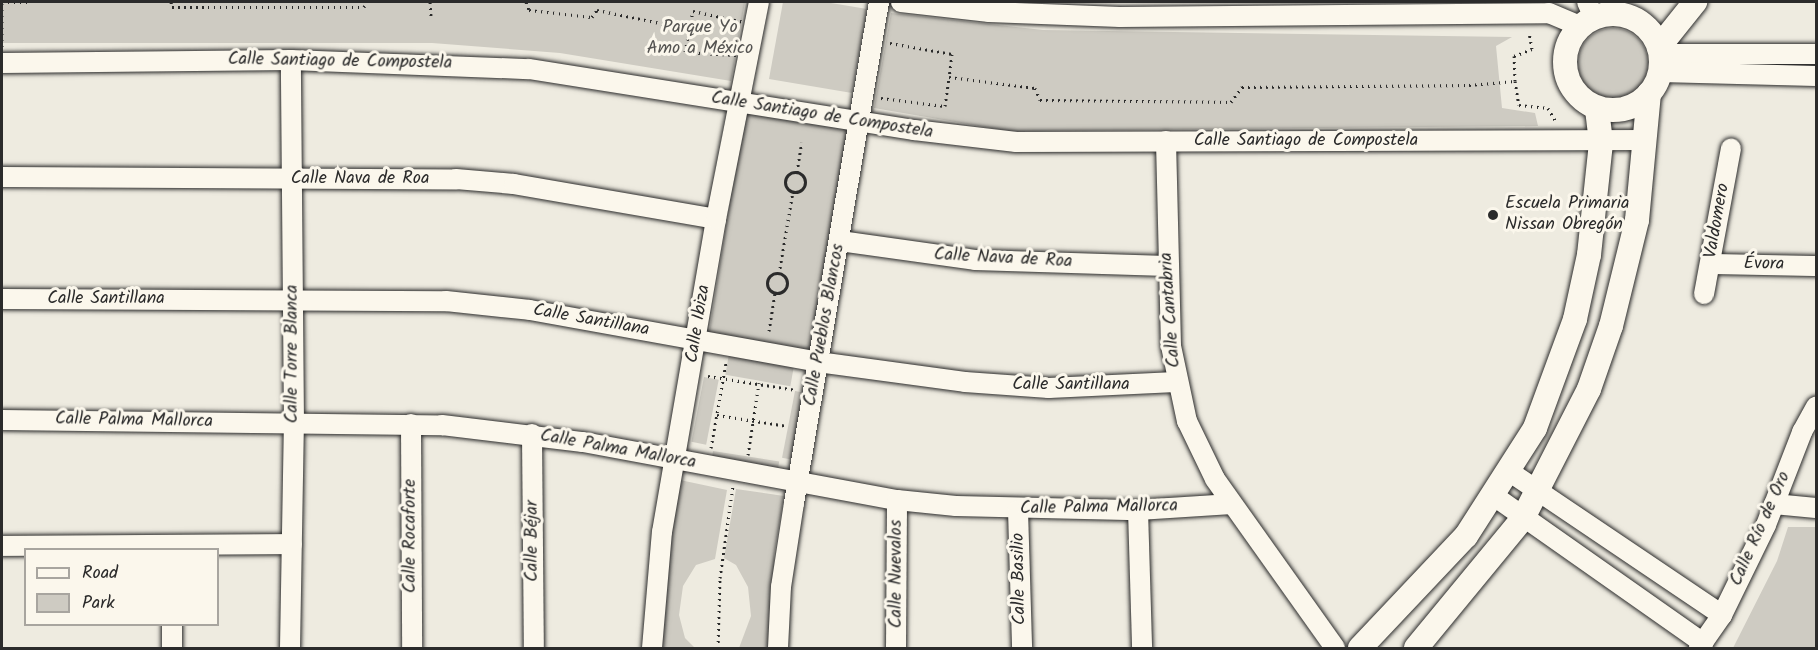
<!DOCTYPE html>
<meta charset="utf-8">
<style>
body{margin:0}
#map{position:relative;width:1818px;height:650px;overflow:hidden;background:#eeebe0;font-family:Kalam,sans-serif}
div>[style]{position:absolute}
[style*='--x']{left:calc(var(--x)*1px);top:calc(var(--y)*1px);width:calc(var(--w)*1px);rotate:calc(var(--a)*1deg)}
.green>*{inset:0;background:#cecbc2;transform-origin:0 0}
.round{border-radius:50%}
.path>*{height:3px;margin-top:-1.5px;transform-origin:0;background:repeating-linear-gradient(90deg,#2b2b2b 0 1.5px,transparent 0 6px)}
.path>.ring{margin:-1.5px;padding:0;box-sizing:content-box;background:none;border:3px solid #2b2b2b;border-radius:50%}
.roads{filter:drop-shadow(0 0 2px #2b2b2b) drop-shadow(0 0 2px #2b2b2b)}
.minor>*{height:20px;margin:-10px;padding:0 10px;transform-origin:10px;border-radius:10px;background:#fbf7ec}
.tertiary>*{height:24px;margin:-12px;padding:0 12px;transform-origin:12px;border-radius:12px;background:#fbf7ec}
.tertiary>.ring{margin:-12px;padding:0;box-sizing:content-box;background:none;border:24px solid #fbf7ec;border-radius:50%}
.dots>*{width:16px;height:16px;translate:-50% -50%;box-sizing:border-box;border:3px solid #fbf7ec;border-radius:50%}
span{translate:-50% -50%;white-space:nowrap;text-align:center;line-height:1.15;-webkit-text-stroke:6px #fbf7ec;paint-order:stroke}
.park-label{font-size:18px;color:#545351}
.street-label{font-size:18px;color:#2b2b2b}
.poi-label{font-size:18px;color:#2b2b2b}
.left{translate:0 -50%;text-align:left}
.frame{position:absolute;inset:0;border:3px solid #2b2b2b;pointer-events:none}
.legend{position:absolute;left:24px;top:548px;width:195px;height:78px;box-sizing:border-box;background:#fbf7ec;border:2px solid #a8a59f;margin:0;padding:8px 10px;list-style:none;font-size:18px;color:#2b2b2b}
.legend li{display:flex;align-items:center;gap:12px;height:30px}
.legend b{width:30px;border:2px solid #a8a59f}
</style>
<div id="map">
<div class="green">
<i style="clip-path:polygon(2px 2px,745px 2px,731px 81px,560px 53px,432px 43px,2px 43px)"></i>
<i style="clip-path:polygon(783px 2px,825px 2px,867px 9px,852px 93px,769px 79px)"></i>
<i style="clip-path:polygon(891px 13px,1043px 30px,1512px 37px,1496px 46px,1502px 108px,1535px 113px,1538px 126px,1008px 131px,874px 108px)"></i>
<i class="round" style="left:1578px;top:28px;width:70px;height:70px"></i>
<i style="left:745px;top:106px;width:107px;height:233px;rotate:9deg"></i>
<i style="left:729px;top:354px;width:66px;height:21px;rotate:10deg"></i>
<i style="left:704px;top:377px;width:15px;height:66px;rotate:11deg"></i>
<i style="left:795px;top:391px;width:21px;height:68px;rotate:11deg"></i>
<i style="left:713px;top:451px;width:67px;height:21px;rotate:9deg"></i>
<i style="clip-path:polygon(680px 480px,727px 490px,715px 559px,696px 565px,683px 586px,679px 615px,685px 638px,695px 648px,660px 648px,661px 595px)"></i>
<i style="clip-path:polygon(736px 489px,784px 496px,774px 555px,773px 648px,739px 648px,751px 616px,748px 587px,736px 565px,724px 558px)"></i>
<i style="clip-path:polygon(1788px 527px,1815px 527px,1816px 648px,1733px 648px,1777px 561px)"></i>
</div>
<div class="path">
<i style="--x:2;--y:2;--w:26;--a:0"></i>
<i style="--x:171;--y:2;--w:5;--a:79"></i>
<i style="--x:172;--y:7;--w:192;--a:0"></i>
<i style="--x:364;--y:7;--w:6;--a:-59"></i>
<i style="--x:430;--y:2;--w:14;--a:86"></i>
<i style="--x:526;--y:2;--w:9;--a:69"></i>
<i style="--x:529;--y:10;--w:63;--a:6.3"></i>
<i style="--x:592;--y:17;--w:9;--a:-54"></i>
<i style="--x:597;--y:10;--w:94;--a:11.7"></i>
<i style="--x:693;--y:11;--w:57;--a:12.1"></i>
<i style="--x:749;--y:23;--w:35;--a:112"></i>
<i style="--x:736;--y:55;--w:51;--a:-176.6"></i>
<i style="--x:685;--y:52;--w:42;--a:-79"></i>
<i style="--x:890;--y:43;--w:63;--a:10.1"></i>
<i style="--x:952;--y:54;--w:23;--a:97"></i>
<i style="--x:2;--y:47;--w:45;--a:-90"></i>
<i style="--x:1515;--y:81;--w:25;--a:-92"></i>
<i style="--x:1514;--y:56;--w:19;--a:-21"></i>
<i style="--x:1532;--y:49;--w:17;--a:-100"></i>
<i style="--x:881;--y:98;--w:64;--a:7.1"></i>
<i style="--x:945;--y:106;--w:29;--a:-82"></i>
<i style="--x:949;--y:77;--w:87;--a:7.3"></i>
<i style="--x:1035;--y:88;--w:13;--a:67"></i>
<i style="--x:1040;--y:100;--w:191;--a:0.6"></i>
<i style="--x:1231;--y:102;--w:19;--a:-54"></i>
<i style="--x:1242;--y:87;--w:227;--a:-0.5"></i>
<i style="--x:1469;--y:85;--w:46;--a:-5"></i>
<i style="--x:1515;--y:81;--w:24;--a:81"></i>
<i style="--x:1519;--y:105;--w:29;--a:6"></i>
<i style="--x:1548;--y:108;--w:16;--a:60"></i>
<i style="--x:797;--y:172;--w:30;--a:-81"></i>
<i class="ring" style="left:785px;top:172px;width:17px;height:17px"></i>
<i class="ring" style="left:767px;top:273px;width:17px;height:17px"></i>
<i style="--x:779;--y:274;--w:84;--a:-80.4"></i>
<i style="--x:769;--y:331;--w:38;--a:-81"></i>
<i style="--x:708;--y:376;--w:89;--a:9"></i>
<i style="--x:717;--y:415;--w:71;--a:8.9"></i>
<i style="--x:711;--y:448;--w:86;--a:-80"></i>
<i style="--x:748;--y:455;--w:73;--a:-81.3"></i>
<i style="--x:718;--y:648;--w:70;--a:-88.4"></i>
<i style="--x:720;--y:578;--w:93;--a:-82"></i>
</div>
<div class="roads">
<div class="minor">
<i style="--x:901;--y:2;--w:89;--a:6.5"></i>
<i style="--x:989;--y:12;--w:131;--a:2.2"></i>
<i style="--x:1120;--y:17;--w:429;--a:-0.5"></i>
<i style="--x:1549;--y:13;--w:34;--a:23"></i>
<i style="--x:1587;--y:2;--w:17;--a:66"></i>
<i style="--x:1661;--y:54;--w:155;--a:0"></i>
<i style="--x:2;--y:63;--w:289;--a:-0.6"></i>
<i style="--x:291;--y:60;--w:238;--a:2.2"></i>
<i style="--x:529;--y:69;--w:390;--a:9"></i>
<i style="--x:914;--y:130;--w:103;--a:6.7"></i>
<i style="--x:1016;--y:142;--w:629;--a:-0.18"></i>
<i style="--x:1660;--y:72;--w:156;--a:1.5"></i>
<i style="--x:1166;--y:141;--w:205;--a:88.6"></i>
<i style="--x:1171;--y:346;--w:77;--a:78"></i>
<i style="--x:1187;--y:421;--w:64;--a:64.2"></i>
<i style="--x:1215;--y:479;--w:207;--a:54.6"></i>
<i style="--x:2;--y:177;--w:454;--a:0.3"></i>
<i style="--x:456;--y:179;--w:58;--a:4.9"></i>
<i style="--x:514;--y:184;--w:205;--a:9.8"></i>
<i style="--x:840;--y:241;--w:136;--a:8"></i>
<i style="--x:975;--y:260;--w:192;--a:1.8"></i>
<i style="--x:1711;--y:264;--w:105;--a:1.1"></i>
<i style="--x:1704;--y:294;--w:148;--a:-79.5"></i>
<i style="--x:2;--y:299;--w:444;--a:0.3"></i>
<i style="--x:446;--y:301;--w:84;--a:6.1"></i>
<i style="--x:530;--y:310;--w:293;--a:10.2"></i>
<i style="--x:818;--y:362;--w:148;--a:7.7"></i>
<i style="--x:965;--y:382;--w:84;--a:4.1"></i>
<i style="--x:1049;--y:388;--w:127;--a:-2.7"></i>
<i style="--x:2;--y:420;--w:440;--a:0.7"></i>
<i style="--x:442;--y:425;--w:142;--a:6.9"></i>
<i style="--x:583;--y:442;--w:319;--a:10.5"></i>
<i style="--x:897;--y:500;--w:59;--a:5.8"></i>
<i style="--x:956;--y:506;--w:182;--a:1.3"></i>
<i style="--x:1138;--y:510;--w:94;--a:-3.7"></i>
<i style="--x:411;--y:424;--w:224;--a:89.7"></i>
<i style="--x:532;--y:434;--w:214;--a:89.5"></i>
<i style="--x:1510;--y:472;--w:256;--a:34"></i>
<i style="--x:1494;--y:496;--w:256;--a:35.1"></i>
<i style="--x:1774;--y:504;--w:42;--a:5.4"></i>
<i style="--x:1018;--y:510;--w:138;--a:88.3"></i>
<i style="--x:1138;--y:510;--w:138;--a:88.3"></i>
<i style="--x:2;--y:546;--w:290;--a:-0.4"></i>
<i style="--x:172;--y:624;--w:24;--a:90"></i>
<i style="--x:290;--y:648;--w:225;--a:-89"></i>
<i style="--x:294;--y:423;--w:363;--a:-90.5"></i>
<i style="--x:652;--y:648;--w:116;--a:-85.1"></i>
<i style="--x:662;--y:532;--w:318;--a:-80.2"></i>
<i style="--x:716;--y:219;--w:221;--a:-78.8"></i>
<i style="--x:778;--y:648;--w:61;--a:-87.2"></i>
<i style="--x:781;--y:587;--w:85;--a:-81.2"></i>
<i style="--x:794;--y:503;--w:508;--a:-80.37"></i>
<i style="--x:896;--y:648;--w:148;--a:-89.6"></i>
<i style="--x:1699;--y:648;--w:40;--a:-55.1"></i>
<i style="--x:1722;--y:615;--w:100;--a:-63.9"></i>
<i style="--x:1766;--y:525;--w:100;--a:-68.8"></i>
<i style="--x:1802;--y:432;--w:29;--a:-61"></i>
</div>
<div class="tertiary">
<i class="ring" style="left:1565px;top:14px;width:72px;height:72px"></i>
<i style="--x:1659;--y:47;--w:58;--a:-51.3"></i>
<i style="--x:1360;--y:648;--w:154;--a:-46.6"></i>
<i style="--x:1466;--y:536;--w:128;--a:-57.4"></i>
<i style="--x:1535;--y:428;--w:116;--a:-69.8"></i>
<i style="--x:1575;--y:319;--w:66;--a:-77.7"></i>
<i style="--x:1589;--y:255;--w:114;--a:-83.9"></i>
<i style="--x:1601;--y:142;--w:34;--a:-97"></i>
<i style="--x:1416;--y:648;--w:168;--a:-50.5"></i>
<i style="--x:1523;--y:518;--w:145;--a:-62.9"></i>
<i style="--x:1589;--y:389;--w:67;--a:-70.8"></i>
<i style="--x:1611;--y:326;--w:109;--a:-76.2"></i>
<i style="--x:1637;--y:220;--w:127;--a:-84.6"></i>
</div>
</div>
<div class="dots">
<i style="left:1493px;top:215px;background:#2b2b2b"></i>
</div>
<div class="park-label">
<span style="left:700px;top:39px">Parque Yo<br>Amo a México</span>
</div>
<div class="street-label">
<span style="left:340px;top:62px;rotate:1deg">Calle Santiago de Compostela</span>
<span style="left:822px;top:116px;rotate:9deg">Calle Santiago de Compostela</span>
<span style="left:1306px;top:141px">Calle Santiago de Compostela</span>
<span style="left:360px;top:179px">Calle Nava de Roa</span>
<span style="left:1718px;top:221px;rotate:-80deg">Valdomero</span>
<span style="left:1003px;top:259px;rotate:3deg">Calle Nava de Roa</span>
<span style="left:1764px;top:265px;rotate:1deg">Évora</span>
<span style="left:106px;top:299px">Calle Santillana</span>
<span style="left:1171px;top:310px;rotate:-94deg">Calle Cantabria</span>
<span style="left:591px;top:321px;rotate:10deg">Calle Santillana</span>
<span style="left:699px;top:324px;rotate:-81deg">Calle Ibiza</span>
<span style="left:825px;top:325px;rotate:-80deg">Calle Pueblos Blancos</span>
<span style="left:293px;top:354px;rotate:-90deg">Calle Torre Blanca</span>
<span style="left:1071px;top:385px">Calle Santillana</span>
<span style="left:134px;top:421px;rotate:1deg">Calle Palma Mallorca</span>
<span style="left:618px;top:450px;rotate:10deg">Calle Palma Mallorca</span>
<span style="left:1099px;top:508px;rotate:-1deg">Calle Palma Mallorca</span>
<span style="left:1761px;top:529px;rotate:-66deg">Calle Río de Oro</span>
<span style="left:411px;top:536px;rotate:-90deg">Calle Rocaforte</span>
<span style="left:533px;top:541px;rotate:-90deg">Calle Béjar</span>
<span style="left:897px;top:574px;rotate:-90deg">Calle Nuevalos</span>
<span style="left:1020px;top:579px;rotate:-91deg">Calle Basilio</span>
</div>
<div class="poi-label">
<span class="left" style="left:1505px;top:215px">Escuela Primaria<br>Nissan Obregón</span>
</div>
<div class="frame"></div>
<ul class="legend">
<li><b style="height:8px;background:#fbf7ec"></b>Road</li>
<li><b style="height:16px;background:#cecbc2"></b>Park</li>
</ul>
</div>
